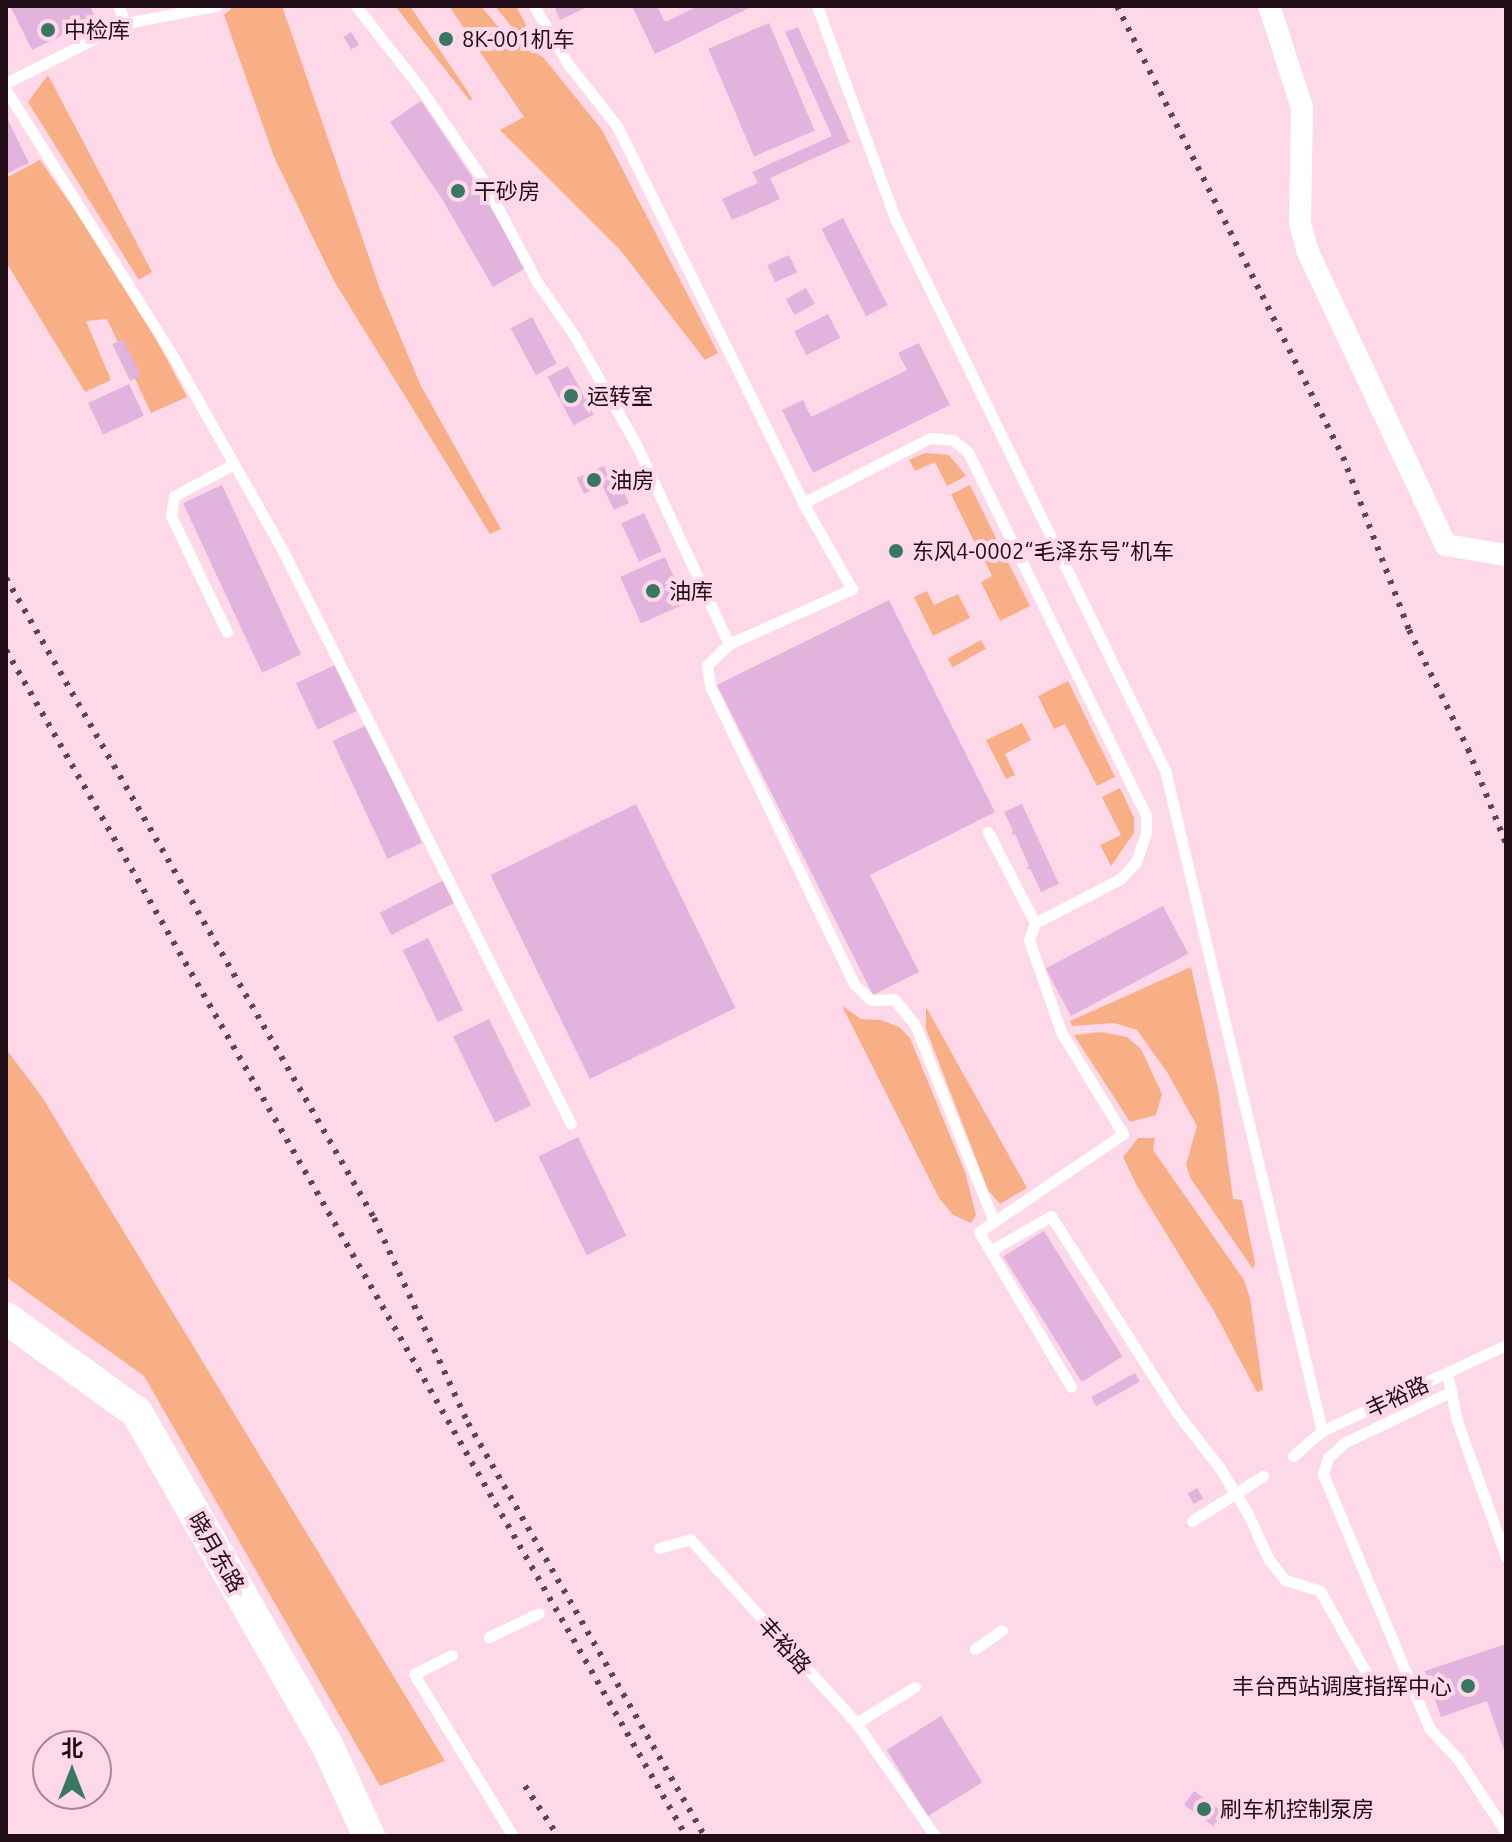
<!DOCTYPE html>
<meta charset="utf-8">
<style>
body{margin:0}
#map{position:relative;width:1512px;height:1842px;overflow:hidden;background:#fdd8e8;font-family:Ubuntu,"Noto Sans SC",sans-serif}
div>[style]{position:absolute}
[style*='--x']{left:calc(var(--x)*1px);top:calc(var(--y)*1px);width:calc(var(--w)*1px);rotate:calc(var(--a)*1deg)}
.green>*{inset:0;background:#f8af85;transform-origin:0 0}
.building>*{inset:0;background:#e2b3dc;transform-origin:0 0}
.lane>*{height:11px;margin:-5.5px;padding:0 5.5px;transform-origin:5.5px;border-radius:5.5px;background:#fff}
.street>*{height:22px;margin:-11px;padding:0 11px;transform-origin:11px;border-radius:11px;background:#fff}
.secondary>*{height:32px;margin:-16px;padding:0 16px;transform-origin:16px;border-radius:16px;background:#fff}
.rail>*{height:6px;margin-top:-3px;transform-origin:0;background:repeating-linear-gradient(90deg,#5e4551 0 4px,transparent 0 12px)}
.dots>*{width:22px;height:22px;translate:-50% -50%;box-sizing:border-box;border:4px solid #fdd8e8;border-radius:50%}
span{translate:-50% -50%;white-space:nowrap;text-align:center;line-height:1.15;-webkit-text-stroke:8px #fdd8e8;paint-order:stroke}
.poi-label{font-size:22px;color:#200c16}
.left{translate:0 -50%;text-align:left}
.right{translate:-100% -50%;text-align:right}
.street-label{font-size:22px;color:#200c16}
.frame{position:absolute;inset:0;border:8px solid #200c16;pointer-events:none}
.north{position:absolute;left:32px;top:1730px;width:80px;height:80px;box-sizing:border-box;background:#fdd8e8;border:2px solid #a58694;border-radius:50%;rotate:0deg;font-size:22px;font-weight:700;line-height:32px;text-align:center;color:#200c16}
.north::after{content:'';display:block;margin:auto;width:28px;height:36px;background:#397763;clip-path:polygon(50% 0,100% 100%,50% 72%,0 100%)}
</style>
<div id="map">
<div class="green">
<i style="clip-path:polygon(234px 6px,282px 6px,380px 289px,421px 386px,501px 529px,490px 534px,334px 281px,274px 157px,224px 15px)"></i>
<i style="clip-path:polygon(395px 6px,410px 6px,472px 98px,470px 101px)"></i>
<i style="clip-path:polygon(449px 6px,481px 6px,505px 35px,543px 57px,602px 130px,718px 353px,705px 360px,621px 251px,500px 130px,524px 117px)"></i>
<i style="clip-path:polygon(495px 6px,516px 6px,533px 38px,511px 26px)"></i>
<i style="clip-path:polygon(48px 75px,152px 272px,139px 280px,28px 102px)"></i>
<i style="clip-path:polygon(40px 160px,129px 288px,187px 397px,151px 413px,107px 319px,86px 321px,111px 380px,85px 392px,6px 262px,6px 178px)"></i>
<i style="clip-path:polygon(925px 453px,949px 455px,966px 476px,947px 486px,935px 462px,915px 471px,909px 460px)"></i>
<i style="left:970px;top:485px;width:60px;height:21px;rotate:64deg"></i>
<i style="clip-path:polygon(1001px 548px,1030px 606px,1000px 621px,981px 582px,992px 576px,983px 557px)"></i>
<i style="clip-path:polygon(927px 591px,934px 605px,958px 594px,970px 618px,933px 636px,914px 597px)"></i>
<i style="left:981px;top:640px;width:10px;height:38px;rotate:61deg"></i>
<i style="clip-path:polygon(1068px 681px,1115px 777px,1097px 786px,1065px 724px,1054px 729px,1038px 696px)"></i>
<i style="clip-path:polygon(1022px 723px,1031px 740px,1005px 754px,1015px 775px,1006px 779px,986px 740px)"></i>
<i style="clip-path:polygon(1120px 788px,1134px 818px,1134px 833px,1111px 866px,1100px 845px,1121px 835px,1102px 797px)"></i>
<i style="clip-path:polygon(1191px 967px,1218px 1088px,1233px 1199px,1242px 1200px,1255px 1263px,1253px 1269px,1191px 1179px,1186px 1165px,1197px 1126px,1167px 1072px,1137px 1030px,1114px 1023px,1072px 1026px,1070px 1021px)"></i>
<i style="clip-path:polygon(842px 1006px,861px 1019px,881px 1020px,899px 1027px,910px 1038px,965px 1172px,976px 1215px,971px 1223px,953px 1215px,939px 1198px)"></i>
<i style="clip-path:polygon(926px 1007px,1027px 1188px,1000px 1204px,988px 1190px,926px 1029px)"></i>
<i style="clip-path:polygon(1102px 1032px,1127px 1037px,1141px 1049px,1162px 1094px,1156px 1115px,1130px 1122px,1074px 1035px)"></i>
<i style="clip-path:polygon(6px 1049px,42px 1097px,445px 1761px,380px 1786px,144px 1376px,6px 1277px)"></i>
<i style="clip-path:polygon(1138px 1138px,1155px 1138px,1153px 1150px,1244px 1280px,1250px 1298px,1263px 1390px,1257px 1392px,1215px 1313px,1137px 1186px,1123px 1157px)"></i>
</div>
<div class="building">
<i style="clip-path:polygon(10px 6px,90px 6px,96px 19px,32px 50px)"></i>
<i style="clip-path:polygon(554px 6px,589px 6px,560px 20px)"></i>
<i style="clip-path:polygon(632px 6px,657px 6px,665px 22px,698px 6px,753px 6px,655px 54px)"></i>
<i style="left:769px;top:23px;width:117px;height:66px;rotate:67deg"></i>
<i style="clip-path:polygon(798px 27px,850px 142px,770px 178px,780px 199px,732px 220px,722px 199px,758px 183px,752px 172px,832px 136px,785px 32px)"></i>
<i style="left:351px;top:32px;width:15px;height:9px;rotate:58deg"></i>
<i style="clip-path:polygon(421px 101px,476px 183px,526px 268px,493px 287px,442px 199px,390px 122px)"></i>
<i style="clip-path:polygon(6px 116px,29px 163px,6px 174px)"></i>
<i style="left:843px;top:218px;width:98px;height:24px;rotate:63deg"></i>
<i style="left:789px;top:255px;width:19px;height:24px;rotate:65deg"></i>
<i style="left:806px;top:288px;width:18px;height:23px;rotate:61deg"></i>
<i style="left:828px;top:314px;width:27px;height:38px;rotate:63deg"></i>
<i style="left:532px;top:317px;width:53px;height:24px;rotate:62deg"></i>
<i style="left:123px;top:339px;width:41px;height:12px;rotate:64deg"></i>
<i style="clip-path:polygon(919px 343px,950px 405px,813px 473px,782px 410px,803px 400px,811px 417px,907px 370px,898px 353px)"></i>
<i style="left:568px;top:366px;width:55px;height:23px;rotate:62deg"></i>
<i style="left:129px;top:384px;width:35px;height:45px;rotate:65deg"></i>
<i style="clip-path:polygon(604px 466px,611px 482px,618px 479px,629px 503px,614px 510px,602px 485px,584px 494px,577px 478px)"></i>
<i style="left:222px;top:485px;width:187px;height:43px;rotate:65deg"></i>
<i style="left:644px;top:513px;width:42px;height:25px;rotate:65deg"></i>
<i style="left:665px;top:557px;width:51px;height:49px;rotate:66deg"></i>
<i style="clip-path:polygon(889px 600px,995px 812px,870px 875px,919px 972px,873px 995px,717px 685px)"></i>
<i style="left:335px;top:665px;width:51px;height:43px;rotate:65deg"></i>
<i style="left:367px;top:725px;width:130px;height:38px;rotate:65deg"></i>
<i style="left:636px;top:804px;width:227px;height:162px;rotate:64deg"></i>
<i style="clip-path:polygon(1022px 804px,1059px 884px,1041px 892px,1031px 870px,1026px 868px,1029px 866px,1015px 834px,1011px 836px,1013px 831px,1004px 812px)"></i>
<i style="left:444px;top:880px;width:25px;height:72px;rotate:63deg"></i>
<i style="left:1163px;top:906px;width:54px;height:133px;rotate:62deg"></i>
<i style="left:428px;top:938px;width:80px;height:28px;rotate:64deg"></i>
<i style="left:489px;top:1019px;width:96px;height:40px;rotate:64deg"></i>
<i style="left:578px;top:1137px;width:110px;height:44px;rotate:64deg"></i>
<i style="left:1044px;top:1231px;width:148px;height:48px;rotate:58deg"></i>
<i style="left:1135px;top:1373px;width:10px;height:50px;rotate:61deg"></i>
<i style="left:1197px;top:1488px;width:12px;height:11px;rotate:59deg"></i>
<i style="clip-path:polygon(1506px 1644px,1506px 1756px,1487px 1701px,1441px 1717px,1425px 1671px)"></i>
<i style="left:941px;top:1716px;width:78px;height:64px;rotate:58deg"></i>
<i style="left:1194px;top:1791px;width:36px;height:17px;rotate:36deg"></i>
</div>
<div class="lane">
<i style="--x:118;--y:6;--w:19;--a:65"></i>
<i style="--x:126;--y:23;--w:92;--a:-10.7"></i>
<i style="--x:356;--y:6;--w:105;--a:51.9"></i>
<i style="--x:421;--y:89;--w:108;--a:55.6"></i>
<i style="--x:482;--y:178;--w:118;--a:62.1"></i>
<i style="--x:537;--y:282;--w:65;--a:55.1"></i>
<i style="--x:574;--y:335;--w:125;--a:60.4"></i>
<i style="--x:636;--y:444;--w:221;--a:65.1"></i>
<i style="--x:534;--y:6;--w:67;--a:59.6"></i>
<i style="--x:568;--y:64;--w:79;--a:51.7"></i>
<i style="--x:617;--y:126;--w:420;--a:63.7"></i>
<i style="--x:803;--y:503;--w:143;--a:-27.1"></i>
<i style="--x:930;--y:438;--w:23;--a:5"></i>
<i style="--x:953;--y:440;--w:19;--a:39"></i>
<i style="--x:968;--y:452;--w:405;--a:63.9"></i>
<i style="--x:1146;--y:816;--w:17;--a:90"></i>
<i style="--x:1146;--y:833;--w:31;--a:109"></i>
<i style="--x:1136;--y:862;--w:23;--a:133"></i>
<i style="--x:1120;--y:879;--w:96;--a:152.6"></i>
<i style="--x:1035;--y:923;--w:18;--a:109"></i>
<i style="--x:1029;--y:940;--w:97;--a:70.8"></i>
<i style="--x:1061;--y:1032;--w:119;--a:58.7"></i>
<i style="--x:1123;--y:1134;--w:174;--a:145.8"></i>
<i style="--x:979;--y:1232;--w:180;--a:59.3"></i>
<i style="--x:817;--y:6;--w:226;--a:69.8"></i>
<i style="--x:895;--y:218;--w:614;--a:63.94"></i>
<i style="--x:1165;--y:770;--w:679;--a:76.64"></i>
<i style="--x:6;--y:83;--w:134;--a:-26.6"></i>
<i style="--x:6;--y:90;--w:316;--a:57.9"></i>
<i style="--x:174;--y:358;--w:222;--a:60.5"></i>
<i style="--x:283;--y:551;--w:641;--a:63.32"></i>
<i style="--x:803;--y:503;--w:99;--a:60.3"></i>
<i style="--x:852;--y:589;--w:135;--a:155.9"></i>
<i style="--x:729;--y:644;--w:30;--a:136"></i>
<i style="--x:707;--y:665;--w:21;--a:82"></i>
<i style="--x:710;--y:686;--w:331;--a:64.2"></i>
<i style="--x:854;--y:984;--w:23;--a:43"></i>
<i style="--x:871;--y:1000;--w:23;--a:-2"></i>
<i style="--x:894;--y:999;--w:33;--a:51"></i>
<i style="--x:915;--y:1025;--w:212;--a:68.1"></i>
<i style="--x:227;--y:632;--w:129;--a:-115.8"></i>
<i style="--x:171;--y:516;--w:20;--a:-81"></i>
<i style="--x:174;--y:496;--w:68;--a:-28.1"></i>
<i style="--x:988;--y:832;--w:102;--a:62.7"></i>
<i style="--x:990;--y:1251;--w:70;--a:-29.8"></i>
<i style="--x:1051;--y:1216;--w:234;--a:57.4"></i>
<i style="--x:1177;--y:1413;--w:68;--a:52.1"></i>
<i style="--x:1219;--y:1467;--w:53;--a:58.1"></i>
<i style="--x:1247;--y:1512;--w:53;--a:65.4"></i>
<i style="--x:1269;--y:1560;--w:26;--a:51"></i>
<i style="--x:1285;--y:1580;--w:37;--a:17"></i>
<i style="--x:1320;--y:1591;--w:95;--a:60.5"></i>
<i style="--x:1447;--y:1373;--w:49;--a:78.2"></i>
<i style="--x:1457;--y:1421;--w:145;--a:70.2"></i>
<i style="--x:1452;--y:1391;--w:120;--a:154.3"></i>
<i style="--x:1344;--y:1443;--w:22;--a:137"></i>
<i style="--x:1328;--y:1458;--w:17;--a:107"></i>
<i style="--x:1323;--y:1474;--w:275;--a:67.3"></i>
<i style="--x:1429;--y:1728;--w:42;--a:46.9"></i>
<i style="--x:1458;--y:1759;--w:87;--a:56.7"></i>
<i style="--x:1293;--y:1456;--w:38;--a:-41"></i>
<i style="--x:1322;--y:1431;--w:203;--a:-25.1"></i>
<i style="--x:1192;--y:1521;--w:84;--a:-32.4"></i>
<i style="--x:659;--y:1548;--w:32;--a:-16"></i>
<i style="--x:690;--y:1539;--w:248;--a:47.9"></i>
<i style="--x:856;--y:1723;--w:69;--a:-31.4"></i>
<i style="--x:489;--y:1637;--w:55;--a:-25.6"></i>
<i style="--x:975;--y:1649;--w:33;--a:-35"></i>
<i style="--x:452;--y:1655;--w:42;--a:153.4"></i>
<i style="--x:414;--y:1674;--w:190;--a:58.6"></i>
<i style="--x:856;--y:1723;--w:138;--a:55"></i>
</div>
<div class="street">
<i style="--x:1269;--y:6;--w:106;--a:71.9"></i>
<i style="--x:1302;--y:107;--w:116;--a:91"></i>
<i style="--x:1300;--y:223;--w:28;--a:75"></i>
<i style="--x:1307;--y:250;--w:326;--a:64.8"></i>
<i style="--x:1446;--y:545;--w:61;--a:9.5"></i>
</div>
<div class="secondary">
<i style="--x:6;--y:1318;--w:162;--a:35.9"></i>
<i style="--x:137;--y:1413;--w:385;--a:60.2"></i>
<i style="--x:328;--y:1747;--w:98;--a:65.3"></i>
</div>
<div class="rail">
<i style="--x:1117;--y:6;--w:504;--a:63.38"></i>
<i style="--x:1343;--y:457;--w:185;--a:69.1"></i>
<i style="--x:1409;--y:630;--w:133;--a:63.6"></i>
<i style="--x:1468;--y:749;--w:102;--a:68.2"></i>
<i style="--x:6;--y:578;--w:738;--a:60.1"></i>
<i style="--x:374;--y:1218;--w:226;--a:65.4"></i>
<i style="--x:468;--y:1423;--w:476;--a:60.2"></i>
<i style="--x:6;--y:650;--w:1367;--a:60.17"></i>
<i style="--x:525;--y:1786;--w:60;--a:56.6"></i>
</div>
<div class="dots">
<i style="left:48px;top:30px;background:#397763"></i>
<i style="left:446px;top:39px;background:#397763"></i>
<i style="left:458px;top:191px;background:#397763"></i>
<i style="left:571px;top:396px;background:#397763"></i>
<i style="left:594px;top:480px;background:#397763"></i>
<i style="left:896px;top:551px;background:#397763"></i>
<i style="left:653px;top:591px;background:#397763"></i>
<i style="left:1468px;top:1686px;background:#397763"></i>
<i style="left:1204px;top:1809px;background:#397763"></i>
</div>
<div class="poi-label">
<span class="left" style="left:64px;top:30px">中检库</span>
<span class="left" style="left:462px;top:39px">8K-001机车</span>
<span class="left" style="left:474px;top:191px">干砂房</span>
<span class="left" style="left:587px;top:396px">运转室</span>
<span class="left" style="left:610px;top:480px">油房</span>
<span class="left" style="left:912px;top:551px">东风4-0002“毛泽东号”机车</span>
<span class="left" style="left:669px;top:591px">油库</span>
<span class="right" style="left:1452px;top:1686px">丰台西站调度指挥中心</span>
<span class="left" style="left:1220px;top:1809px">刷车机控制泵房</span>
</div>
<div class="street-label">
<span style="left:1397px;top:1396px;rotate:-25deg">丰裕路</span>
<span style="left:217px;top:1552px;rotate:60deg">晓月东路</span>
<span style="left:785px;top:1645px;rotate:48deg">丰裕路</span>
</div>
<div class="frame"></div>
<div class="north">北</div>
</div>
